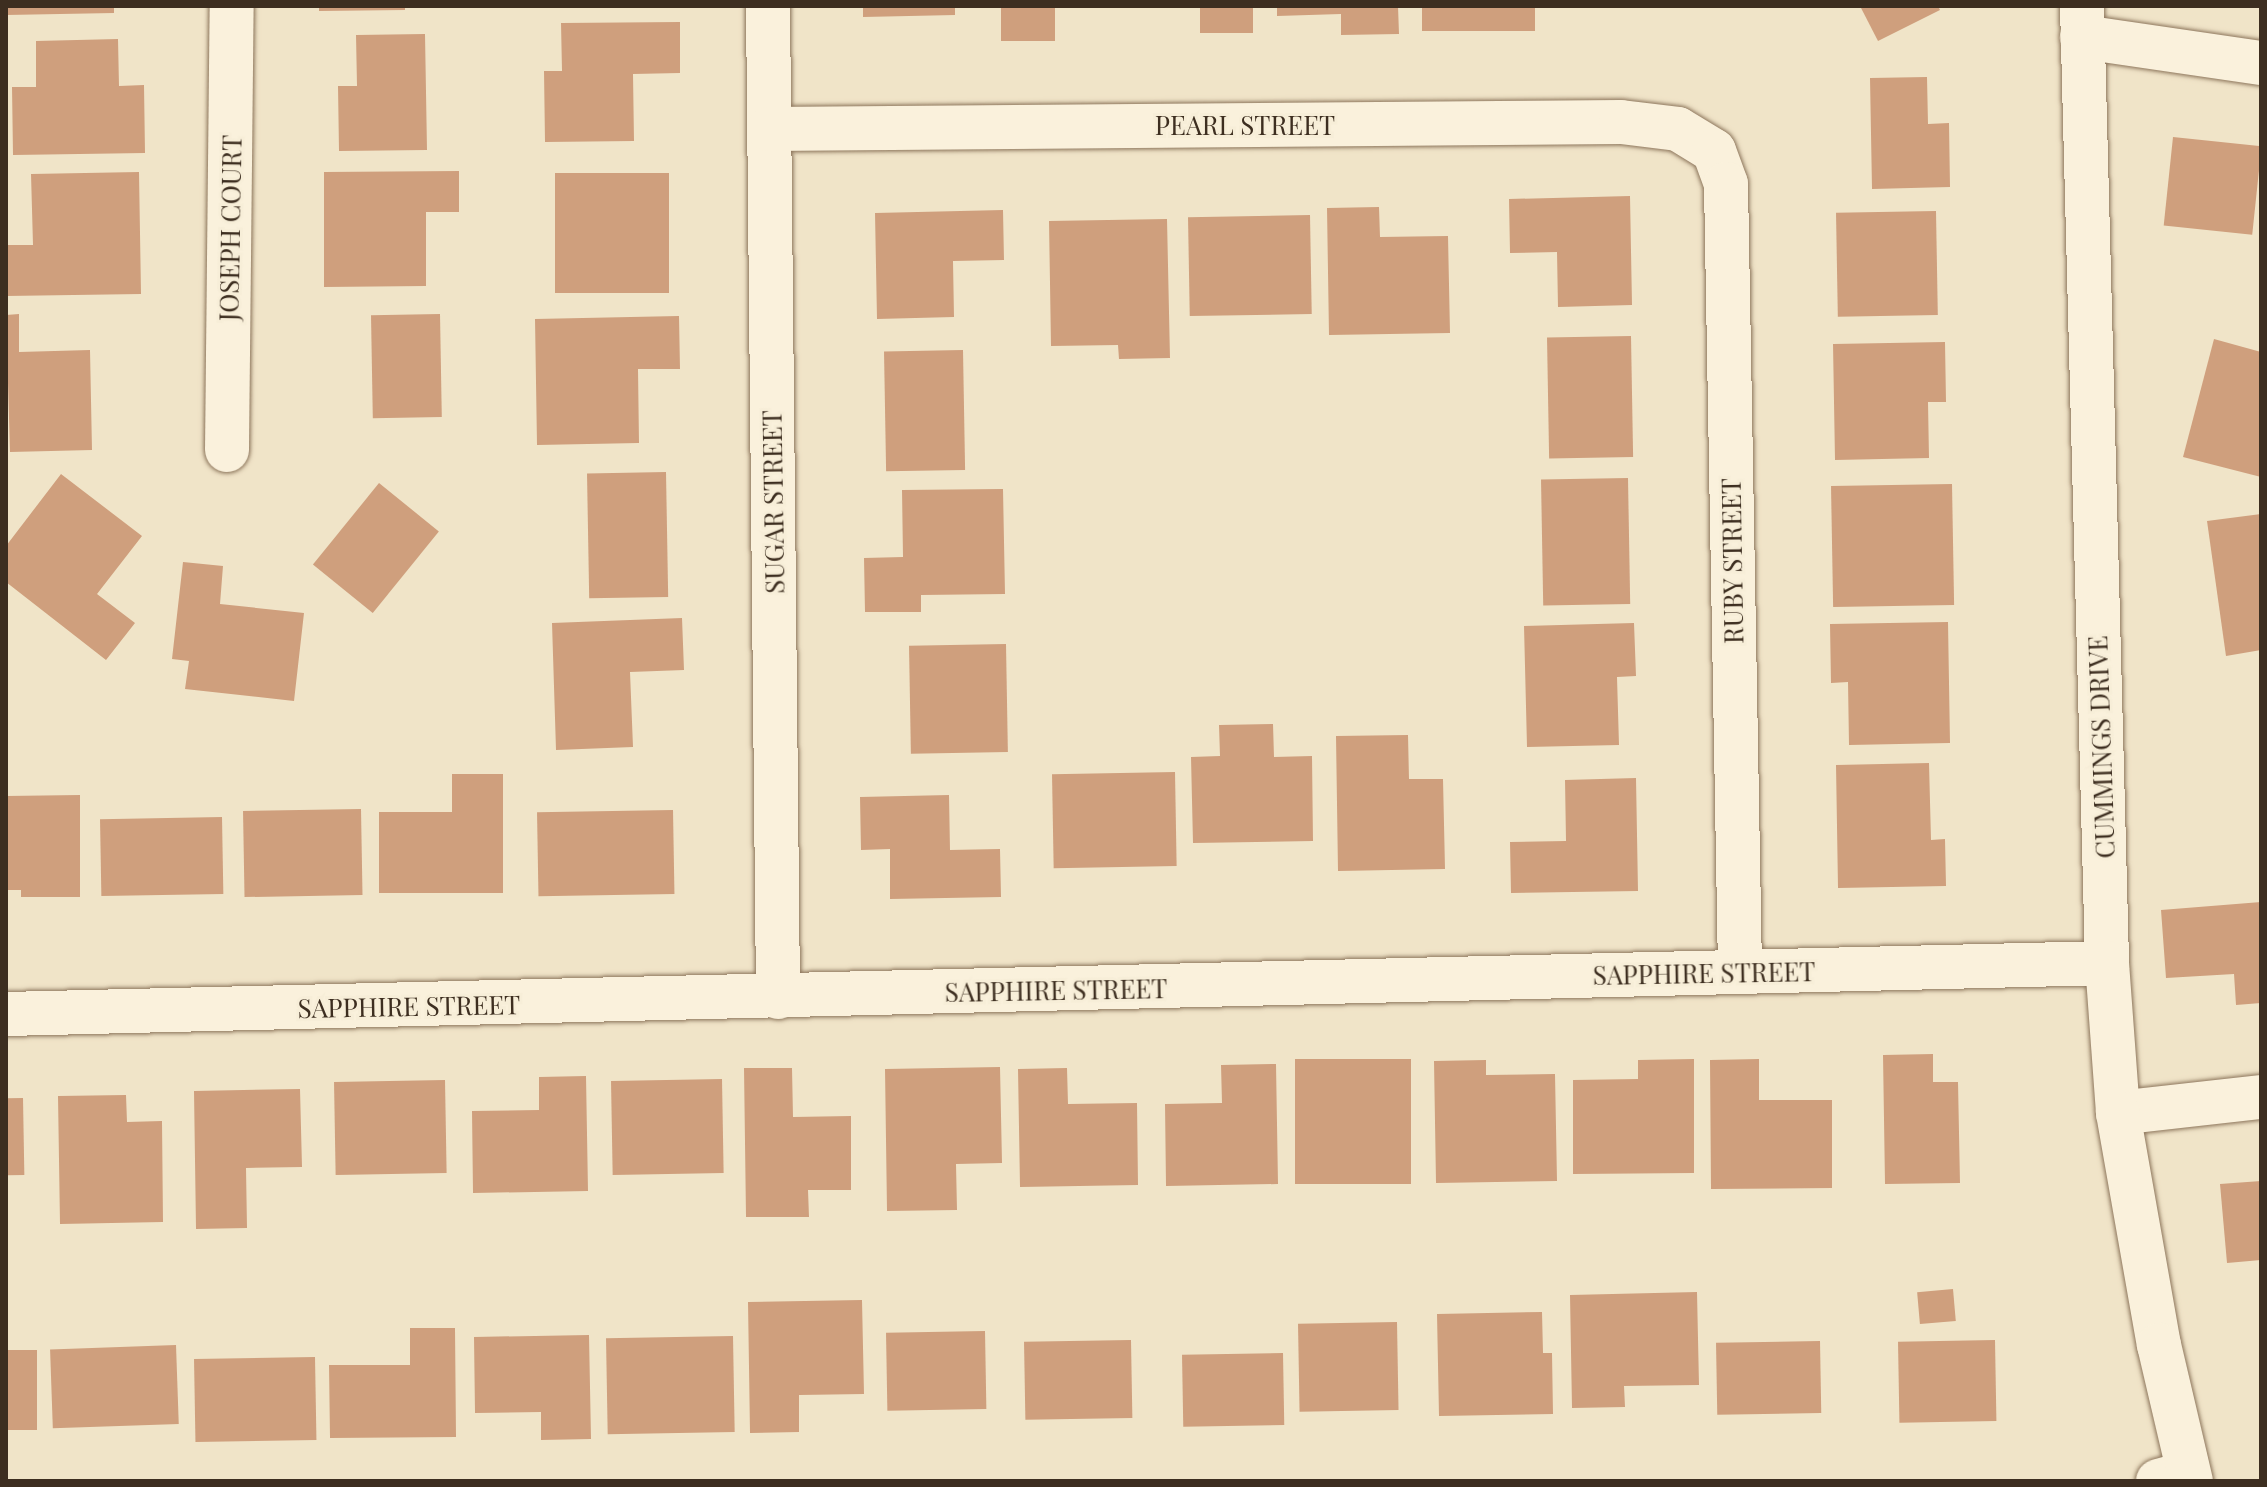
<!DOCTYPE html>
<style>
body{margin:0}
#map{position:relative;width:2267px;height:1487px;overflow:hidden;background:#f0e4c8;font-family:"Playfair Display",serif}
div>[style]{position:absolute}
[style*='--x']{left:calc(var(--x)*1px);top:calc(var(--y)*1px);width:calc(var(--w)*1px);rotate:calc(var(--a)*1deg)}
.building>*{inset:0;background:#cf9f7d;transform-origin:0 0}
.roads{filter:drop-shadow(0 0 2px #8d765c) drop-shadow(0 0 2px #8d765c)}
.street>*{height:44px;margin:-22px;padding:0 22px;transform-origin:22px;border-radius:22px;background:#faf1dc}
.secondary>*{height:44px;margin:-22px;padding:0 22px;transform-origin:22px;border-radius:22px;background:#faf1dc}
span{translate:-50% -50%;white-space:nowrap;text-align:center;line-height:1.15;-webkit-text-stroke:6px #f7eed8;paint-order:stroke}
.street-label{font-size:26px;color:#3d2e20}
.frame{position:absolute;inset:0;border:8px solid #3d2e20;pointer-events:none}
</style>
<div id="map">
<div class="building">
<i style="clip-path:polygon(6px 6px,114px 6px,114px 13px,6px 15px)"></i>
<i style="clip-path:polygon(319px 6px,405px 6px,405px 10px,319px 11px)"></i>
<i style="clip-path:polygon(863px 6px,955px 6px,955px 15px,863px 17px)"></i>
<i style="left:1001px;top:6px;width:54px;height:35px"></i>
<i style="left:1200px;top:6px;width:53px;height:27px"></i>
<i style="clip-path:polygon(1277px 6px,1398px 6px,1399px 34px,1341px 35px,1341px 14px,1277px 16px)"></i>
<i style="left:1422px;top:6px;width:113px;height:25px"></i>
<i style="clip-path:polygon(1860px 6px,1938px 6px,1940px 10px,1878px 41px)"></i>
<i style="clip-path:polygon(680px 22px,680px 73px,633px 74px,634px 141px,545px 142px,544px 71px,562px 71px,561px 23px)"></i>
<i style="clip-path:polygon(425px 34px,427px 150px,339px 151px,338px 86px,357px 86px,356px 35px)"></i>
<i style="clip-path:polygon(118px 39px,119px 86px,144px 85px,145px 153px,13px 155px,12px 87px,36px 87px,36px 41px)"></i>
<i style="clip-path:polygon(1927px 77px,1928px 124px,1949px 123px,1950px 187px,1872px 189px,1870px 78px)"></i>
<i style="left:2173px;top:137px;width:89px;height:89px;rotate:6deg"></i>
<i style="clip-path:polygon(459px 171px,459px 212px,426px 212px,426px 286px,324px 287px,324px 172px)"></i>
<i style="clip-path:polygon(139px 172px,141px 294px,6px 296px,6px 245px,33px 245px,31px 174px)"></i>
<i style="left:555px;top:173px;width:114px;height:120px"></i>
<i style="clip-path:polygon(1630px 196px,1632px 305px,1558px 307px,1557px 252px,1510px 253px,1509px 199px)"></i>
<i style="clip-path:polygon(1379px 207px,1380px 237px,1448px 236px,1450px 333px,1329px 335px,1327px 208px)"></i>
<i style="clip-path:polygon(1003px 210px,1004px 260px,953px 261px,954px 317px,877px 319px,875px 213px)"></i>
<i style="left:1936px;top:211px;width:104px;height:100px;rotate:89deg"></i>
<i style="left:1310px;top:215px;width:99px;height:122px;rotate:89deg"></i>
<i style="clip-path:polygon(1167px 219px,1170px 358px,1119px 359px,1118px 345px,1051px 346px,1049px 221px)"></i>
<i style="clip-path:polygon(19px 314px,19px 352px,90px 350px,92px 450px,10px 452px,6px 315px)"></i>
<i style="left:440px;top:314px;width:103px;height:69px;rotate:89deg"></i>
<i style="clip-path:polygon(679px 316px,680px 369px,638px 369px,639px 443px,537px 445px,535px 319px)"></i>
<i style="left:1631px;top:336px;width:121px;height:84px;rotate:89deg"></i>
<i style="clip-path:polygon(2214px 339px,2261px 352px,2261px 477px,2183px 457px)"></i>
<i style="clip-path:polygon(1945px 342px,1946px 402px,1928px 402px,1929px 458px,1835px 460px,1833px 344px)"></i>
<i style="left:963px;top:350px;width:120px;height:79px;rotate:89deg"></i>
<i style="left:666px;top:472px;width:125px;height:79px;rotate:89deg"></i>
<i style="clip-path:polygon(61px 474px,142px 536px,97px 594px,135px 623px,106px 660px,6px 582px,6px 546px)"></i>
<i style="left:1628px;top:478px;width:126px;height:87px;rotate:89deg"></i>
<i style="left:379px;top:483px;width:77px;height:105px;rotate:39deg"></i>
<i style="left:1952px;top:484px;width:121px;height:121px;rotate:89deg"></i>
<i style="clip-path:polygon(1003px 489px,1005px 594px,921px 595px,921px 612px,865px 612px,864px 558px,903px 557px,902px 490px)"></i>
<i style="clip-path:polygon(2261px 514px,2261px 650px,2226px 656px,2207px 521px)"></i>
<i style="clip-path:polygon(183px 562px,223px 566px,220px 604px,304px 613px,294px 701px,185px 689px,189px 661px,172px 659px)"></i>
<i style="clip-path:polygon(682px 618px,684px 670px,630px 672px,633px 747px,556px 750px,552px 623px)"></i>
<i style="clip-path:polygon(1948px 622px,1950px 743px,1849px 745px,1848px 682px,1831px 683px,1830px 624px)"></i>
<i style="clip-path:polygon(1634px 623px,1636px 676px,1617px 677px,1619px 745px,1527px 747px,1524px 626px)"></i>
<i style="left:1006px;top:644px;width:108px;height:97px;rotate:89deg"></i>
<i style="clip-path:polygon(1273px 724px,1274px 757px,1312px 756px,1313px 841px,1193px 843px,1191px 757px,1220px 756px,1219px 725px)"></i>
<i style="clip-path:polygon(1408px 735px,1409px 779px,1443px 779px,1445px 869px,1338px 871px,1336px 736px)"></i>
<i style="clip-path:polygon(1929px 763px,1931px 840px,1945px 839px,1946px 886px,1838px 888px,1836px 765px)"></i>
<i style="left:1175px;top:772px;width:94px;height:123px;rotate:89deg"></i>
<i style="clip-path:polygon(452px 774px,503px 774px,503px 893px,379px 893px,379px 812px,452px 812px)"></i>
<i style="clip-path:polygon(1636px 778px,1638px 891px,1511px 893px,1510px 842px,1566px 841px,1565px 780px)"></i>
<i style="clip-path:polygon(80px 795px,80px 897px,21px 897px,21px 890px,6px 890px,6px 796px)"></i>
<i style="clip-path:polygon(949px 795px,950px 850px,1000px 849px,1001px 897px,890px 899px,890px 849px,861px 850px,860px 797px)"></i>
<i style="left:361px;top:809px;width:86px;height:118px;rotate:89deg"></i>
<i style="left:673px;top:810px;width:84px;height:136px;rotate:89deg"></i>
<i style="left:222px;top:817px;width:77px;height:122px;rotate:89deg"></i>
<i style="clip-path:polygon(2261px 902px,2261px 1003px,2236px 1005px,2234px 974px,2166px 978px,2161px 910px)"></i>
<i style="clip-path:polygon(1933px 1054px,1933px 1082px,1958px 1082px,1960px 1183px,1885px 1184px,1883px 1055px)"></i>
<i style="left:1411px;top:1059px;width:125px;height:116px;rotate:90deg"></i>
<i style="clip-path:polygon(1694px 1059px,1694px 1173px,1573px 1174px,1573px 1080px,1638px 1079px,1638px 1060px)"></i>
<i style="clip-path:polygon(1759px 1059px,1759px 1100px,1832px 1100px,1832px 1188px,1711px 1189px,1710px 1060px)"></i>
<i style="clip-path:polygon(1486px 1060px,1486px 1075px,1555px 1074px,1557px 1181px,1436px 1183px,1434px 1061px)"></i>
<i style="clip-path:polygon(1276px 1064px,1278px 1184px,1166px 1186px,1165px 1104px,1222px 1103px,1221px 1065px)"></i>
<i style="clip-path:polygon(1000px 1067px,1002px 1163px,956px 1164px,957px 1210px,887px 1211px,885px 1069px)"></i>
<i style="clip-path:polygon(744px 1068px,792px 1068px,793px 1117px,851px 1116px,851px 1190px,808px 1190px,809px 1217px,746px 1217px)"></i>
<i style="clip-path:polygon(1067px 1068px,1068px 1104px,1137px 1103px,1138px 1185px,1020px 1187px,1018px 1069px)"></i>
<i style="clip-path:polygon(586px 1076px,588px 1191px,473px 1193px,472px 1111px,539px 1110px,539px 1077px)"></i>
<i style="left:722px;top:1079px;width:94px;height:111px;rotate:89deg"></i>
<i style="left:445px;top:1080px;width:93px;height:111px;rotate:89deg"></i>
<i style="clip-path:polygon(300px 1089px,302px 1167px,246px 1168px,247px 1228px,196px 1229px,194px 1091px)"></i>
<i style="clip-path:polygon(126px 1095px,127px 1122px,162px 1121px,163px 1222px,60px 1224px,58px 1096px)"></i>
<i style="left:23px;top:1098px;width:77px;height:17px;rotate:89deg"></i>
<i style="clip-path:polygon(2261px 1181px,2261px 1260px,2227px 1263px,2220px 1184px)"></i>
<i style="left:1953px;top:1289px;width:32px;height:36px;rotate:85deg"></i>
<i style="clip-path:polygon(1697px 1292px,1699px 1385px,1624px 1386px,1625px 1407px,1572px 1408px,1570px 1295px)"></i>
<i style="clip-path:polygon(862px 1300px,864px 1394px,799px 1395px,799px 1432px,750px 1433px,748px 1302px)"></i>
<i style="clip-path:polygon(1542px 1312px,1543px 1353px,1552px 1353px,1553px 1414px,1439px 1416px,1437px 1314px)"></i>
<i style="left:1397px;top:1322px;width:88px;height:99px;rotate:89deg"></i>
<i style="clip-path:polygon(410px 1328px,455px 1328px,456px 1437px,330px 1438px,329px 1365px,410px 1365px)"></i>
<i style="left:985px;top:1331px;width:78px;height:99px;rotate:89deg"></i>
<i style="clip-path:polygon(589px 1335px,591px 1439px,541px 1440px,541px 1412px,475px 1413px,474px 1337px)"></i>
<i style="left:733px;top:1336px;width:96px;height:127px;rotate:89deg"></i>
<i style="left:1131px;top:1340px;width:78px;height:107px;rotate:89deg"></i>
<i style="left:1995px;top:1340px;width:81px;height:97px;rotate:89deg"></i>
<i style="left:1820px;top:1341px;width:72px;height:104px;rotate:89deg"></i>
<i style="left:176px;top:1345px;width:79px;height:126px;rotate:88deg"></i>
<i style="left:6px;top:1350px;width:31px;height:80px"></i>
<i style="left:1283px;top:1353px;width:72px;height:101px;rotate:89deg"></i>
<i style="left:315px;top:1357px;width:83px;height:121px;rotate:89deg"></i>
</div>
<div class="roads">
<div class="street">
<i style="--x:768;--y:6;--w:991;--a:89.42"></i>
<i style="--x:2082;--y:37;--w:181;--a:8.3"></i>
<i style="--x:769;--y:129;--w:852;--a:-0.47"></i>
<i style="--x:1621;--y:122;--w:57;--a:7"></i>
<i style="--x:1678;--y:129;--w:42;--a:31.4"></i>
<i style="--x:1714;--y:151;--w:35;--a:70"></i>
<i style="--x:1726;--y:184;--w:788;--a:88.98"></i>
<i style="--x:227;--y:450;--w:444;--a:-89.4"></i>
<i style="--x:6;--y:1014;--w:2102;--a:-1.39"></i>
<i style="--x:2118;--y:1113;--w:144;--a:-6.4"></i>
<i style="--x:2158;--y:1481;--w:31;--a:-15"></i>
</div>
<div class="secondary">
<i style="--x:2082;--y:6;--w:957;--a:88.5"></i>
<i style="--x:2107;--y:963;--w:150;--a:85.8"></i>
<i style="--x:2118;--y:1113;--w:236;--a:80"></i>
<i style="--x:2159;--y:1345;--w:140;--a:76.8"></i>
</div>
</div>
<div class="street-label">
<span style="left:1245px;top:125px">PEARL STREET</span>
<span style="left:230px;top:228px;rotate:-89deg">JOSEPH COURT</span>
<span style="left:773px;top:502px;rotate:-91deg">SUGAR STREET</span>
<span style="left:1732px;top:561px;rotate:-91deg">RUBY STREET</span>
<span style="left:2101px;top:747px;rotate:-92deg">CUMMINGS DRIVE</span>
<span style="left:1704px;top:973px;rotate:-1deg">SAPPHIRE STREET</span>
<span style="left:1056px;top:990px;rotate:-1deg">SAPPHIRE STREET</span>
<span style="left:409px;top:1006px;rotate:-1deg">SAPPHIRE STREET</span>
</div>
<div class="frame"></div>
</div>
